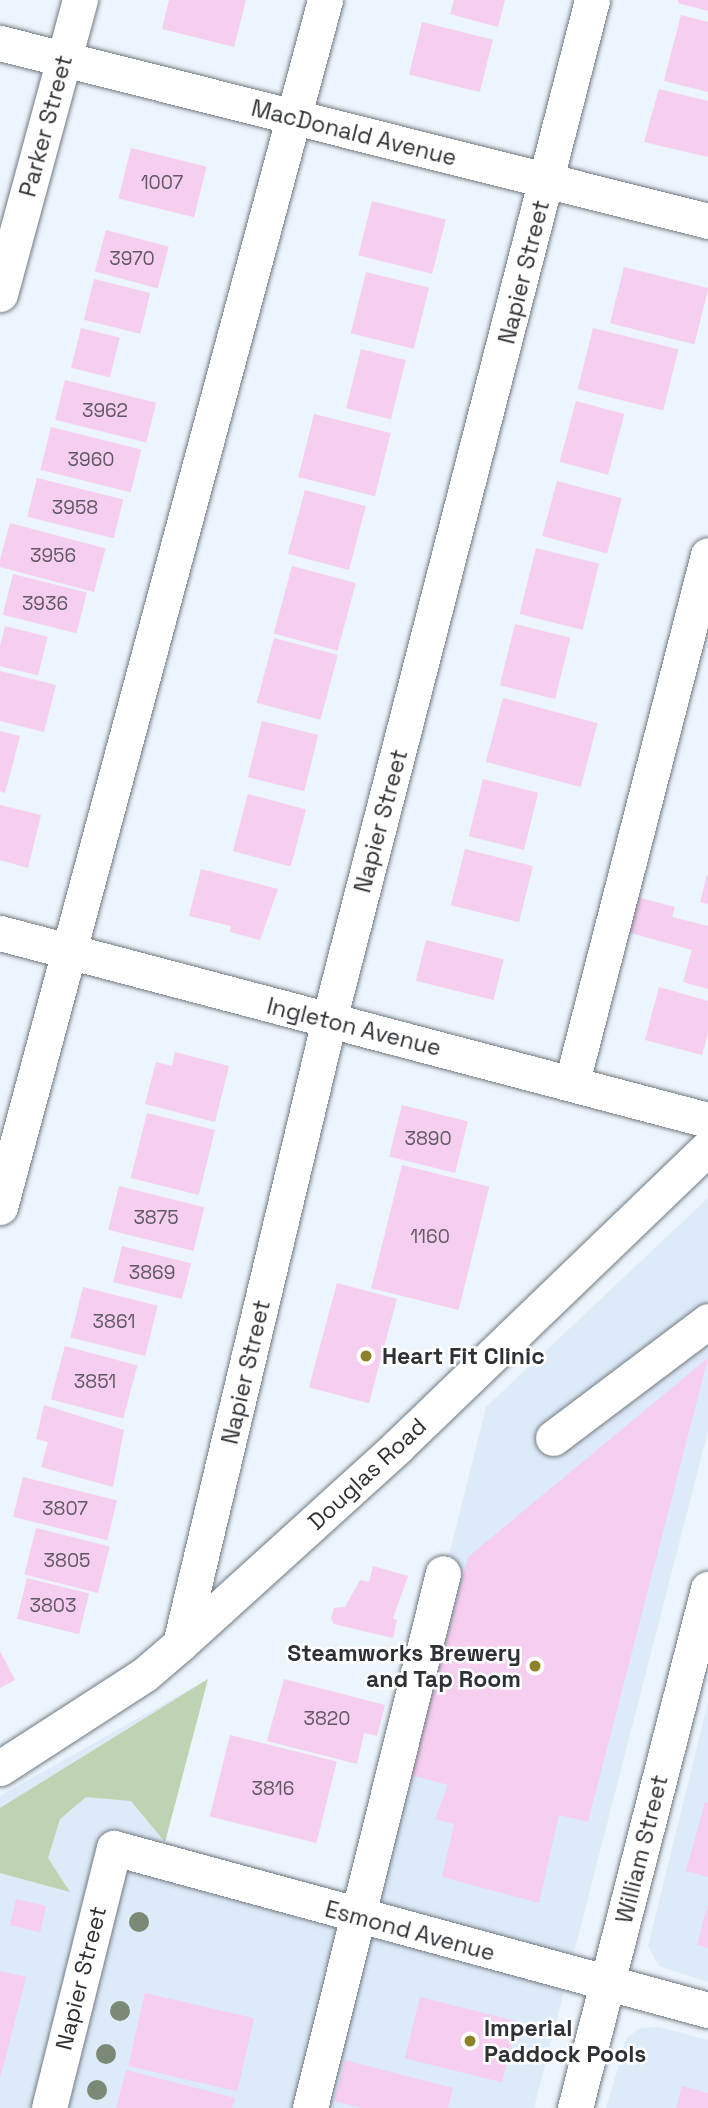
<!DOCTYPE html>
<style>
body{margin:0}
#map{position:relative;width:708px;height:2108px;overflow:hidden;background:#ecf4fc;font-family:"Space Grotesk",sans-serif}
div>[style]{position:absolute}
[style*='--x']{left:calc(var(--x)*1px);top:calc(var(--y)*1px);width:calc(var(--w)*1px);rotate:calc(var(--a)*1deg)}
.built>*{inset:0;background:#ddeaf8}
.green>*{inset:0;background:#bed3b1}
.building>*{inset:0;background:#f5cef0;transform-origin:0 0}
.roads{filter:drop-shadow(0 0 2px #727a81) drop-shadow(0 0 2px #727a81)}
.minor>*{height:35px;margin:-17.5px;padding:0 17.5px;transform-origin:17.5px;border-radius:17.5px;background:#fff}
.trees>*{width:20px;height:20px;margin:-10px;border-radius:50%;background:#7a8a76}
.dots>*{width:19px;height:19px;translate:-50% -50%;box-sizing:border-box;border:4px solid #fff;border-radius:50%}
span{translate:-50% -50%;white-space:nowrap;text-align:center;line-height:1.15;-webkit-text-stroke:5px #fff;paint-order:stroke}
.number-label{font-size:19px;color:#605863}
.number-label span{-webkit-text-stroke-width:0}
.street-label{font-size:23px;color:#2e3134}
.poi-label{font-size:23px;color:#2e3134;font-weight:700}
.left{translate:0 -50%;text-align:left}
.right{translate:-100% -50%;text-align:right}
</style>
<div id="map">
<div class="built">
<i style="clip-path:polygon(708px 1198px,708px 1431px,534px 2108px,0 2108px,0 1796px,208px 1679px,165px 1842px,364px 1896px,486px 1407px)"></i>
<i style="clip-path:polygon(708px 1702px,708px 1982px,659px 1966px,648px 1946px)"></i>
<i style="clip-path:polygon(658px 2027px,708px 2040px,708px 2108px,606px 2108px,627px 2037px,641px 2028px)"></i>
</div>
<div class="green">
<i style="clip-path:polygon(208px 1679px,165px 1842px,131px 1801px,86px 1797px,60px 1819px,48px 1858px,70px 1892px,0 1873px,0 1808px)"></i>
</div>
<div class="building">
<i style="clip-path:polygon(169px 0,246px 0,234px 47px,162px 29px)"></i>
<i style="clip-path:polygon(454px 0,505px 0,498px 27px,450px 14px)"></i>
<i style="clip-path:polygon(678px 0,708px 0,708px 11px,678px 3px)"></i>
<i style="clip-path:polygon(681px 15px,708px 22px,708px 92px,664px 81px)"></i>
<i style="left:422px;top:22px;width:73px;height:54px;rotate:14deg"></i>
<i style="clip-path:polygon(659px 89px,708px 101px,708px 157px,644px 142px)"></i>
<i style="left:131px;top:148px;width:78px;height:52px;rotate:14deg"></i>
<i style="left:372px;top:201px;width:76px;height:56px;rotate:14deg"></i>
<i style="left:106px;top:230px;width:65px;height:43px;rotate:15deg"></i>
<i style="left:624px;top:267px;width:87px;height:58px;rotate:14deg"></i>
<i style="left:366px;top:272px;width:65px;height:63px;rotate:14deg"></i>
<i style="left:94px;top:279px;width:58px;height:42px;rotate:14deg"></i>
<i style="left:81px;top:328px;width:40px;height:41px;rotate:14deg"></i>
<i style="left:593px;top:328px;width:88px;height:63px;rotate:14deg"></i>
<i style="left:361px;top:349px;width:46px;height:61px;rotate:14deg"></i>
<i style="left:65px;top:380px;width:94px;height:41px;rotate:14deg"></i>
<i style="left:576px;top:401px;width:50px;height:63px;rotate:15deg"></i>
<i style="left:314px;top:414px;width:79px;height:65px;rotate:14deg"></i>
<i style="left:51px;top:427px;width:93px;height:44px;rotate:14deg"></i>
<i style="left:37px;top:478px;width:89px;height:40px;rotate:14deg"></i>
<i style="left:557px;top:481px;width:67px;height:57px;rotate:15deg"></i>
<i style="left:305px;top:490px;width:63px;height:66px;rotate:15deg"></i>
<i style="left:10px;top:523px;width:99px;height:45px;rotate:15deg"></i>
<i style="left:536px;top:548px;width:65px;height:68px;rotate:14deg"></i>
<i style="left:292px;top:566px;width:66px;height:70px;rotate:15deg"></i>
<i style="left:13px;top:574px;width:76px;height:42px;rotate:14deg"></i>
<i style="left:515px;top:624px;width:57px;height:63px;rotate:14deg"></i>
<i style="left:5px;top:626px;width:44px;height:40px;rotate:14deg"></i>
<i style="left:274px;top:638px;width:66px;height:67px;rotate:15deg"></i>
<i style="clip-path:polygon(0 671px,56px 685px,44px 732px,0 721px)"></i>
<i style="left:503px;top:698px;width:98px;height:66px;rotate:15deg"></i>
<i style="left:262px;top:721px;width:58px;height:58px;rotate:14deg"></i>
<i style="clip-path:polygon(0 731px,20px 736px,5px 793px,0 791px)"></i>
<i style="left:483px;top:779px;width:57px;height:59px;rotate:14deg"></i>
<i style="left:248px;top:794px;width:60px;height:59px;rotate:15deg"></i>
<i style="clip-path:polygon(0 805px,41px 815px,28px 868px,0 860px)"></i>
<i style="left:465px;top:849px;width:70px;height:58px;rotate:14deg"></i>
<i style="clip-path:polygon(201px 869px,278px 889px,260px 940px,230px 932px,231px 926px,189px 916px)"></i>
<i style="clip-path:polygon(707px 875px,708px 875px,708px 904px,700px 902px)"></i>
<i style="clip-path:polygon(637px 897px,675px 907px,672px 917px,708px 926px,708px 989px,683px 982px,692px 950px,627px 932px)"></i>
<i style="left:426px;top:940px;width:80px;height:42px;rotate:14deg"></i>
<i style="clip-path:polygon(659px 987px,708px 1001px,708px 1032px,702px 1055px,645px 1040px)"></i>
<i style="clip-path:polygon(175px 1052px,229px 1066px,215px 1122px,145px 1104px,156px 1062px,172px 1066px)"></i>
<i style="left:402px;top:1105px;width:68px;height:53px;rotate:14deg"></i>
<i style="left:147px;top:1113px;width:70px;height:67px;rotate:14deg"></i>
<i style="left:402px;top:1165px;width:90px;height:127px;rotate:14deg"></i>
<i style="left:119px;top:1186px;width:88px;height:45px;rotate:14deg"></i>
<i style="left:122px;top:1246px;width:71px;height:37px;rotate:14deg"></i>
<i style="left:337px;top:1283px;width:62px;height:108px;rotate:15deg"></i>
<i style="left:83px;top:1287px;width:77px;height:52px;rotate:14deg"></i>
<i style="left:65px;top:1346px;width:75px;height:55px;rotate:15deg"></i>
<i style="clip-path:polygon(708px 1358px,588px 1822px,559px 1815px,539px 1903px,442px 1877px,454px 1824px,435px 1819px,448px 1785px,411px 1775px,468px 1557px)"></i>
<i style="clip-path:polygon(44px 1405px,124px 1430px,113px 1487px,41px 1467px,48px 1442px,36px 1439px)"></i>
<i style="left:23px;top:1477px;width:97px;height:41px;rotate:14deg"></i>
<i style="left:36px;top:1528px;width:76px;height:48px;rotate:14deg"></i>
<i style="clip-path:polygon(373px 1566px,408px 1576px,393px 1618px,397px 1620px,393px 1638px,334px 1624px,331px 1618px,334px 1608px,345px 1607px,360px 1580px,369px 1582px)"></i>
<i style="left:27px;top:1578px;width:64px;height:42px;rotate:14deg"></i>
<i style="clip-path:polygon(0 1651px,15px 1680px,0 1688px)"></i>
<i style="clip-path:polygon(284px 1679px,385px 1705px,377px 1736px,364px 1733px,357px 1764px,267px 1741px)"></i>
<i style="left:230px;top:1735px;width:110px;height:84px;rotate:14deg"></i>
<i style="clip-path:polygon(705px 1802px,708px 1803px,708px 1877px,686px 1871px)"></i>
<i style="left:16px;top:1899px;width:31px;height:27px;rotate:13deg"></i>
<i style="clip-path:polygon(707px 1906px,708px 1906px,708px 1948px,697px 1945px)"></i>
<i style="clip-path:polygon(0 1971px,26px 1977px,1px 2076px,0 2076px)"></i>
<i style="left:145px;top:1993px;width:112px;height:75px;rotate:13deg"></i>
<i style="left:420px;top:1997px;width:100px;height:63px;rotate:14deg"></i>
<i style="clip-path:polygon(345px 2060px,453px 2088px,448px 2108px,362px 2108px,334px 2101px)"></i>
<i style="clip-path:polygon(126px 2070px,235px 2098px,232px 2108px,116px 2108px)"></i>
<i style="clip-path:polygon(682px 2086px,708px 2093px,708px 2108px,676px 2108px)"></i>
</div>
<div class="roads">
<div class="minor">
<i style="--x:0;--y:43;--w:730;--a:14.11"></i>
<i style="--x:0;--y:294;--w:305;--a:-74.8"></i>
<i style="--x:0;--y:933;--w:732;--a:14.8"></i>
<i style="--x:572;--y:1082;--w:544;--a:-75.53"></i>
<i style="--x:0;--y:1207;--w:1250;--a:-74.93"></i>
<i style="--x:553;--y:1438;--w:194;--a:-37"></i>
<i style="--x:180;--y:1644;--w:642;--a:-76.57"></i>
<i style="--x:329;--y:1020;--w:1053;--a:-75.54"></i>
<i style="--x:0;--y:1768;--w:171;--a:-32.9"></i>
<i style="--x:144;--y:1675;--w:48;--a:-40.7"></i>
<i style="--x:180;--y:1644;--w:294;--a:-42.2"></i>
<i style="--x:398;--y:1446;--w:430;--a:-43.9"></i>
<i style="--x:49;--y:2108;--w:268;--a:-76"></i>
<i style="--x:114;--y:1848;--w:616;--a:15.26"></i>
<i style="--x:310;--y:2108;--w:551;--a:-76.04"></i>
<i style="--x:575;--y:2108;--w:536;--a:-75.63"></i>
</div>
</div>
<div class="trees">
<i style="left:139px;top:1922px"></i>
<i style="left:120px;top:2011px"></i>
<i style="left:106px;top:2054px"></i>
<i style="left:97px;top:2090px"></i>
</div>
<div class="dots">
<i style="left:366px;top:1356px;background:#8c822a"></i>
<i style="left:535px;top:1666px;background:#8c822a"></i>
<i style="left:470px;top:2041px;background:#8c822a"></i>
</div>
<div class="number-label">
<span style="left:162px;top:183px">1007</span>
<span style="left:132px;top:259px">3970</span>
<span style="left:105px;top:411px">3962</span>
<span style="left:91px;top:460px">3960</span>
<span style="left:75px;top:508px">3958</span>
<span style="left:53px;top:556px">3956</span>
<span style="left:45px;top:604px">3936</span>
<span style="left:428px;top:1139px">3890</span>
<span style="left:156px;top:1218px">3875</span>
<span style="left:430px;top:1237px">1160</span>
<span style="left:152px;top:1273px">3869</span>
<span style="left:114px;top:1322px">3861</span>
<span style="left:95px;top:1382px">3851</span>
<span style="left:65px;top:1509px">3807</span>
<span style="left:67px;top:1561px">3805</span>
<span style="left:53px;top:1606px">3803</span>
<span style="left:327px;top:1719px">3820</span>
<span style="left:273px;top:1789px">3816</span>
</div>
<div class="street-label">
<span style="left:46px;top:126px;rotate:-75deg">Parker Street</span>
<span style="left:354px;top:133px;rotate:14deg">MacDonald Avenue</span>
<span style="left:524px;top:272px;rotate:-76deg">Napier Street</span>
<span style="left:381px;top:821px;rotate:-75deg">Napier Street</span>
<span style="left:354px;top:1027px;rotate:14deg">Ingleton Avenue</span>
<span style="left:246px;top:1372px;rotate:-77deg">Napier Street</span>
<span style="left:367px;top:1474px;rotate:-43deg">Douglas Road</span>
<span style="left:642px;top:1849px;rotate:-76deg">William Street</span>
<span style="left:410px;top:1931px;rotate:15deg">Esmond Avenue</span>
<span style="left:81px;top:1978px;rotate:-76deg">Napier Street</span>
</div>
<div class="poi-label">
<span class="left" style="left:382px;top:1356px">Heart Fit Clinic</span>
<span class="right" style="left:521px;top:1666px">Steamworks Brewery<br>and Tap Room</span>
<span class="left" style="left:484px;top:2041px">Imperial<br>Paddock Pools</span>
</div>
</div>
